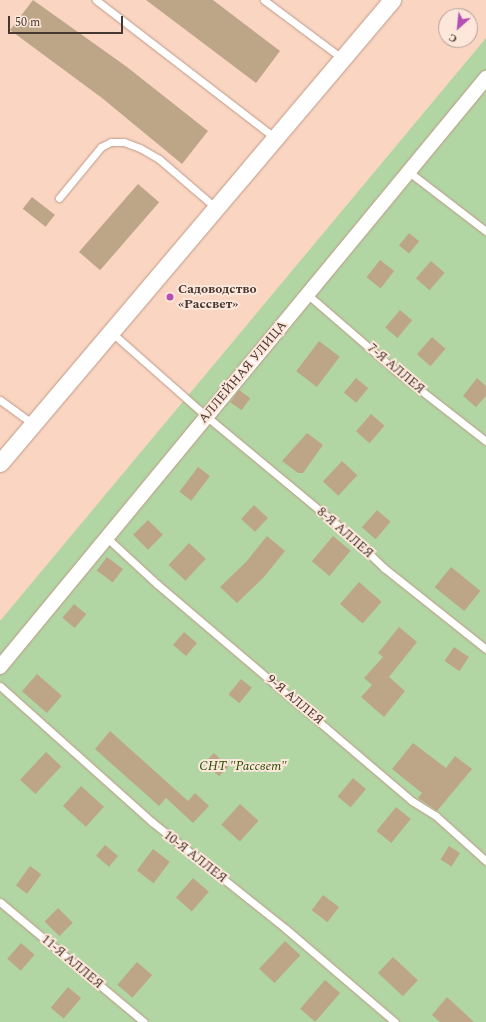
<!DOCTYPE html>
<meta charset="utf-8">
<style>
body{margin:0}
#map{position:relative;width:486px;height:1022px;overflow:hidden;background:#fad5c2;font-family:Spectral,serif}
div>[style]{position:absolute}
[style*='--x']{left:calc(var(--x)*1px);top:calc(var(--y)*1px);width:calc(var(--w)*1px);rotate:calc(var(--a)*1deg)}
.green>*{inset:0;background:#b2d6a3}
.building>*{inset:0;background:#bda688;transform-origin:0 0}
.roads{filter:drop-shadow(0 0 1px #bd9a88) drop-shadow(0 0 1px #bd9a88)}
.service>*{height:7px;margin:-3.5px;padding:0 3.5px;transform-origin:3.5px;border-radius:3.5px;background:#fff}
.minor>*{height:14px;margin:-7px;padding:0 7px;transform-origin:7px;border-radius:7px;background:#fff}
.tertiary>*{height:17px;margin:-8.5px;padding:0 8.5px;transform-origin:8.5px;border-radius:8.5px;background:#fff}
.dots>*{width:11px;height:11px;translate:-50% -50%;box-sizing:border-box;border:2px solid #fde6da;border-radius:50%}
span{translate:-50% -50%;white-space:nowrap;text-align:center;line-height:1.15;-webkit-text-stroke:4px #fde6da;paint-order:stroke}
.poi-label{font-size:13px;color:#463730;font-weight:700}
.left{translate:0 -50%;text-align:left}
.street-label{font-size:13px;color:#463730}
.park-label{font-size:13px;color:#204f00;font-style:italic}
.north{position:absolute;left:438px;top:8px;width:40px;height:40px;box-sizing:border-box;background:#fde6da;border:1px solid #b4a096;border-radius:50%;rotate:207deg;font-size:11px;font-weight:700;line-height:16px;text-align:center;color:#463730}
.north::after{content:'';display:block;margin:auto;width:14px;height:18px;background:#b34fb5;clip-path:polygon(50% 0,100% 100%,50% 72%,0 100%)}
.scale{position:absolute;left:8px;top:16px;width:115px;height:18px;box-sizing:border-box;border:2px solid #463730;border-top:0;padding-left:5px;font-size:12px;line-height:14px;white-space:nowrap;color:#463730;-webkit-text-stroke:3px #fde6da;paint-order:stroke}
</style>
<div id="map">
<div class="green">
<i style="clip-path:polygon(486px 38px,486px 1022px,0 1022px,0 621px)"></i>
</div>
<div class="building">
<i style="clip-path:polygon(33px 0,127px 67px,208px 131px,182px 164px,102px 98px,10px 30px)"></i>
<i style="clip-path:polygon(146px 0,213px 0,280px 51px,256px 83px)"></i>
<i style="left:138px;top:184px;width:28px;height:90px;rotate:41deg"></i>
<i style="left:32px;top:197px;width:29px;height:15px;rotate:38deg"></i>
<i style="left:409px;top:233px;width:13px;height:16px;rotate:39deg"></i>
<i style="left:380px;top:260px;width:18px;height:22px;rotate:38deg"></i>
<i style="left:431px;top:261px;width:18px;height:23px;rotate:41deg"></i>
<i style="left:400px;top:310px;width:16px;height:23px;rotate:40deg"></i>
<i style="left:432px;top:337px;width:18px;height:23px;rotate:41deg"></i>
<i style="left:319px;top:341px;width:26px;height:38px;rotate:37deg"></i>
<i style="left:356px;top:378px;width:16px;height:19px;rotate:40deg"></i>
<i style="clip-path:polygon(477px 378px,486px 386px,486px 396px,476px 407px,463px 396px)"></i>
<i style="left:239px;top:390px;width:14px;height:15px;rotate:36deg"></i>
<i style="left:371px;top:414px;width:18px;height:23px;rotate:41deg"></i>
<i style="clip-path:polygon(307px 433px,323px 445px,303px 473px,298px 473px,282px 461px)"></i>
<i style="left:342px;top:461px;width:21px;height:28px;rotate:43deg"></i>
<i style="left:198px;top:467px;width:15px;height:31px;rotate:37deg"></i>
<i style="left:254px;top:505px;width:19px;height:19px;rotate:43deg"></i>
<i style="left:377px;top:510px;width:18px;height:23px;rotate:41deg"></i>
<i style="left:148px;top:520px;width:21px;height:21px;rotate:45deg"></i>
<i style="clip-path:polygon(267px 536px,285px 551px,264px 577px,237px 603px,220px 587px,246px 562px)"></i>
<i style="left:333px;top:536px;width:23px;height:33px;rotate:40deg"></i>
<i style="left:189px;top:543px;width:23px;height:30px;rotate:43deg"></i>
<i style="left:107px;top:557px;width:20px;height:17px;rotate:37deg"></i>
<i style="left:451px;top:567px;width:38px;height:26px;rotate:39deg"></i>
<i style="left:359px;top:582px;width:30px;height:29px;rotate:41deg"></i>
<i style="left:74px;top:604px;width:16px;height:18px;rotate:40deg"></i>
<i style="clip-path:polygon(399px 627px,417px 642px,389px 677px,405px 691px,384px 717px,361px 697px,372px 685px,364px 678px,383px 657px,378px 653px)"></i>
<i style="left:184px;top:632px;width:17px;height:17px;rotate:40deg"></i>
<i style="left:454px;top:647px;width:18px;height:17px;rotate:34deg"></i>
<i style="left:37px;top:674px;width:33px;height:23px;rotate:41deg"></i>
<i style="left:241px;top:679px;width:14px;height:20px;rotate:39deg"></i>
<i style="clip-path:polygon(110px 731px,188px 801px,195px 793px,209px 806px,193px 823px,166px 798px,159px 806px,95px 749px)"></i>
<i style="clip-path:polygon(413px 743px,446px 768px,455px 756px,472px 769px,437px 811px,418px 798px,422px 793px,392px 769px)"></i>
<i style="left:46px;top:752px;width:21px;height:38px;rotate:43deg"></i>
<i style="left:214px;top:753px;width:20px;height:13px;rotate:45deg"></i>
<i style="left:353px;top:778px;width:17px;height:24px;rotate:40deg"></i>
<i style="left:81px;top:786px;width:31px;height:27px;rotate:42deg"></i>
<i style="left:240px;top:804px;width:25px;height:28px;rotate:42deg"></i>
<i style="left:396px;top:807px;width:19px;height:31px;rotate:39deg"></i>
<i style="left:105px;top:845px;width:17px;height:14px;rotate:40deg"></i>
<i style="left:449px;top:846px;width:13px;height:16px;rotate:32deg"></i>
<i style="left:153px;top:849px;width:21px;height:27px;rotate:37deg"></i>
<i style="left:30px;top:866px;width:14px;height:24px;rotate:36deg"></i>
<i style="left:193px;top:878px;width:21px;height:26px;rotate:41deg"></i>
<i style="left:323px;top:895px;width:20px;height:19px;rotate:37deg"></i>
<i style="left:58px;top:908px;width:21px;height:19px;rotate:45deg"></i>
<i style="left:285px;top:941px;width:21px;height:38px;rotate:43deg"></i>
<i style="left:21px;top:943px;width:18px;height:21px;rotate:41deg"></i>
<i style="left:393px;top:957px;width:34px;height:22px;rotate:43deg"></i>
<i style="left:137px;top:962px;width:20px;height:30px;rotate:41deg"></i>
<i style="left:325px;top:980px;width:20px;height:38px;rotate:41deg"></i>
<i style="left:68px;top:987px;width:17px;height:27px;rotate:40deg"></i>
<i style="clip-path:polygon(447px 997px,474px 1022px,440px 1022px,432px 1015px)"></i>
</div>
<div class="roads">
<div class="service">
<i style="--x:96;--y:0;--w:226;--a:37.6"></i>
<i style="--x:264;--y:0;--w:99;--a:36.8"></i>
<i style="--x:409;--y:172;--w:97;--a:37.5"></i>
<i style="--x:59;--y:198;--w:66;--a:-50.5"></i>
<i style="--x:101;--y:147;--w:11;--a:-27"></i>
<i style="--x:111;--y:142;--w:13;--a:0"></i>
<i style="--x:124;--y:142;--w:17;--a:21"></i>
<i style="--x:140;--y:148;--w:22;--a:30"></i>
<i style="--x:159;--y:159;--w:75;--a:40.7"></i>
<i style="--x:308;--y:295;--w:116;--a:40.8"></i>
<i style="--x:396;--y:371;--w:114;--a:37.9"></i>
<i style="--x:111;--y:332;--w:127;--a:41.5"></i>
<i style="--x:206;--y:416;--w:190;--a:39.7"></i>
<i style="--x:352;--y:537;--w:45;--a:44.1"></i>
<i style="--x:384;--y:568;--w:130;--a:38.5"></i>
<i style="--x:0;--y:400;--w:41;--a:36"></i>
<i style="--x:106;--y:537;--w:69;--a:42.7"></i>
<i style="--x:157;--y:584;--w:335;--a:40.4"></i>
<i style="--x:412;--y:801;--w:28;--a:32"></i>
<i style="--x:436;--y:816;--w:67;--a:42"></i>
<i style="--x:0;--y:686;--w:204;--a:41.8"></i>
<i style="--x:152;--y:822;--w:171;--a:38.6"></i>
<i style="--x:286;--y:929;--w:143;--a:40.5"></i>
<i style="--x:0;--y:902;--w:187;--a:39.8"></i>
</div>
<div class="minor">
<i style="--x:0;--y:667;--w:764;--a:-50.47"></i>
</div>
<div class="tertiary">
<i style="--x:0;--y:463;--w:607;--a:-49.75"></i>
</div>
</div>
<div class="dots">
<i style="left:170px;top:297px;background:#b34fb5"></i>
</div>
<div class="poi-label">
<span class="left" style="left:178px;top:297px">Садоводство<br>«Рассвет»</span>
</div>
<div class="street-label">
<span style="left:396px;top:369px;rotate:40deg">7-Я АЛЛЕЯ</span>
<span style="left:243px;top:372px;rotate:-50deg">АЛЛЕЙНАЯ УЛИЦА</span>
<span style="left:345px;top:533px;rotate:41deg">8-Я АЛЛЕЯ</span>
<span style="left:295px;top:700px;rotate:40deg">9-Я АЛЛЕЯ</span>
<span style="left:195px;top:857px;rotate:38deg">10-Я АЛЛЕЯ</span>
<span style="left:72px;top:962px;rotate:40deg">11-Я АЛЛЕЯ</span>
</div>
<div class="park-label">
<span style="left:243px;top:766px">СНТ "Рассвет"</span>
</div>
<div class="north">С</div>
<div class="scale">50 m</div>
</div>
